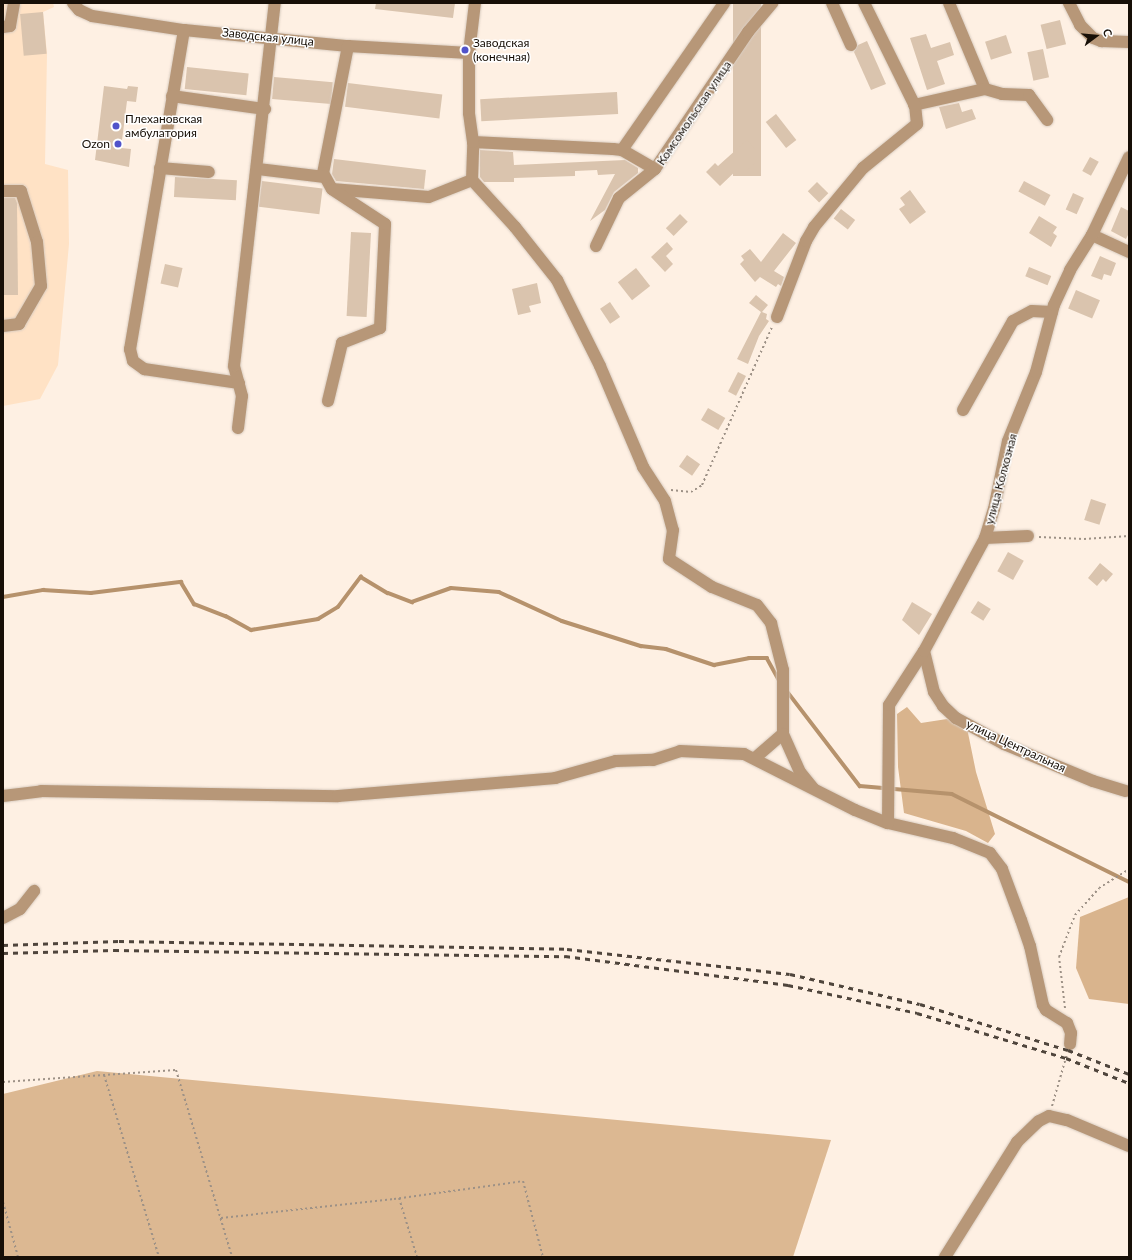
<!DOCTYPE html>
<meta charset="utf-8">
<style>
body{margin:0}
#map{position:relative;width:1132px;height:1260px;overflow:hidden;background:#fef0e3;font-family:Lato,sans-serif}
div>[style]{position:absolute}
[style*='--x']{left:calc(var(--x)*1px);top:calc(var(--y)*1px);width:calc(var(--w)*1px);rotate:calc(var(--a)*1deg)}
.built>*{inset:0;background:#ffe2c5}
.green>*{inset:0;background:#dcb892}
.forest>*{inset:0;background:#d9b48d}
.stream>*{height:3.5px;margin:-1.75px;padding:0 1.75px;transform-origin:1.75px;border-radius:1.75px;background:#b6926c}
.building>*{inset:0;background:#dac4ae;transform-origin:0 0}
.path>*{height:2px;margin-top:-1px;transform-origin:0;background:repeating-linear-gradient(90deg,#9d9186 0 2px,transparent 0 5px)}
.roads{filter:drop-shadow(0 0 1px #d9ccc0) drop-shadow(0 0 1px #d9ccc0)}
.minor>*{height:12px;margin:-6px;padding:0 6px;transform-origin:6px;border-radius:6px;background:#b79778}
.rail>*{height:3px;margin-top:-1.5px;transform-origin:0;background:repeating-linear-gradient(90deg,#4f453c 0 5px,transparent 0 10px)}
.dots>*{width:11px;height:11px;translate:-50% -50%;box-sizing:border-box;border:2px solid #fff;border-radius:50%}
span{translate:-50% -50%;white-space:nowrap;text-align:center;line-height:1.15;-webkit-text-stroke:3px #fff;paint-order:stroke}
.street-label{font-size:12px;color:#170f07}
.poi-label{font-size:12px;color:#170f07}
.left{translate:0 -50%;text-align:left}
.right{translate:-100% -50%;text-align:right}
.frame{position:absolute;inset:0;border:4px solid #170f07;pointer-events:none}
.north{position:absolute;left:1076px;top:16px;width:40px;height:40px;-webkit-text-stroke:3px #fff;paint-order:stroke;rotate:74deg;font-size:11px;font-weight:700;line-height:16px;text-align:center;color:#170f07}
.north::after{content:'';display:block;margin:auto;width:14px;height:18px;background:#170f07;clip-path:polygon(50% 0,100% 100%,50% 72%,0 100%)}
</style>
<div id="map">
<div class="built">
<i style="clip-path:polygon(3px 3px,53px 3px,54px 7px,43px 12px,47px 54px,45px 164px,68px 170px,69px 244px,58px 365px,40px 399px,3px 406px)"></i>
</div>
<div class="green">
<i style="clip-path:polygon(97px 1071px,831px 1140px,793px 1257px,3px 1257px,3px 1094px)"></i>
</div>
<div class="forest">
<i style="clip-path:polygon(907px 707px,921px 723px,947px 719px,967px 728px,976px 772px,995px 834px,988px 843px,966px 831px,904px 813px,898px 767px,897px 714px)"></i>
<i style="clip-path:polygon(1129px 897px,1129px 1004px,1089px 999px,1076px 968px,1080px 917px)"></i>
</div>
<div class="stream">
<i style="--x:3;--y:597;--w:41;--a:-9.9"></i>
<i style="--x:43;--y:590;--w:48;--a:3.6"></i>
<i style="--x:91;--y:593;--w:91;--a:-7"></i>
<i style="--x:181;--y:582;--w:26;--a:59"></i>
<i style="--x:194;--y:604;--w:34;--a:21"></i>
<i style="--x:226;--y:616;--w:29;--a:29"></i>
<i style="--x:251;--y:630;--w:68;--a:-9.3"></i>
<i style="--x:318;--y:619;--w:23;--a:-31"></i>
<i style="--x:338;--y:607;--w:38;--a:-53"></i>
<i style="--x:361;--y:577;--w:31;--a:31"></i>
<i style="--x:388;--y:593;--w:26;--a:21"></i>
<i style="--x:412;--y:602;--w:41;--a:-19.7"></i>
<i style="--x:451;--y:588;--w:48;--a:4.8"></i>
<i style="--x:499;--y:592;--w:69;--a:24.7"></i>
<i style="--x:562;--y:621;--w:83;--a:17.6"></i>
<i style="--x:641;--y:646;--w:25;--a:7"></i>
<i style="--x:666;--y:649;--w:51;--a:18.4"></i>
<i style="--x:714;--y:665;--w:36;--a:-11"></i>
<i style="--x:749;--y:658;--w:18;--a:0"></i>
<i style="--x:767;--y:658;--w:25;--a:61"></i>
<i style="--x:787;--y:691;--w:120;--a:52.5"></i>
<i style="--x:860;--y:786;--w:92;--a:5"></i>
<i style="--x:952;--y:794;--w:198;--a:26.4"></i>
</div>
<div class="building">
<i style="clip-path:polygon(376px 3px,455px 3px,453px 18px,375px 9px)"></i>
<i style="left:733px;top:3px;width:28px;height:173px"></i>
<i style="left:43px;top:12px;width:42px;height:23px;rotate:85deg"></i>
<i style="left:1060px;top:20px;width:25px;height:20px;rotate:76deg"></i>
<i style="clip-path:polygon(926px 34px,931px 48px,950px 42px,954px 55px,937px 61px,945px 84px,927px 90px,910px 38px)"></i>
<i style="left:1006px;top:35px;width:19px;height:22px;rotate:72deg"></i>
<i style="clip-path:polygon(867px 41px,886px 84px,871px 90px,854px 52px,858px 45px)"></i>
<i style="left:1043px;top:49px;width:29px;height:16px;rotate:78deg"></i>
<i style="left:187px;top:67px;width:62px;height:22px;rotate:6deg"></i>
<i style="left:274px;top:77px;width:59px;height:22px;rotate:5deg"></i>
<i style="left:348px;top:83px;width:95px;height:24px;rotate:7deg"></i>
<i style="clip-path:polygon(104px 86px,127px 89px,128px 86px,138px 87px,136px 102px,127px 101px,121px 148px,131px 149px,129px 167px,95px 160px)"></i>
<i style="left:617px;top:92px;width:22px;height:137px;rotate:87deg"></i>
<i style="clip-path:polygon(959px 103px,962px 112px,972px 109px,976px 119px,946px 129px,939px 107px)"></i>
<i style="left:776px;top:114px;width:33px;height:13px;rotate:52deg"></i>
<i style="clip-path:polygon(747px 140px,755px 149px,750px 154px,757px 161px,745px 172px,740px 167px,720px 186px,706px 172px,715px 163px,718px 166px)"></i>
<i style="clip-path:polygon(480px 150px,513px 152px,514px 165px,625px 160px,638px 168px,638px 173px,614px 192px,605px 210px,590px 221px,615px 174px,598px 175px,597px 170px,575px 171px,575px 176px,514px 178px,514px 182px,484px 182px,480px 177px)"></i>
<i style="left:1090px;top:157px;width:10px;height:16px;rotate:29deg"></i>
<i style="clip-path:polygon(334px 159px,426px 170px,424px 189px,336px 181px,332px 174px)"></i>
<i style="left:175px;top:177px;width:62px;height:20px;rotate:3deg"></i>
<i style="left:262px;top:181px;width:61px;height:26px;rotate:7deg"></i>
<i style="left:1024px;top:181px;width:30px;height:12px;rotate:28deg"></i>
<i style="left:817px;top:182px;width:16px;height:13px;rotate:45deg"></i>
<i style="clip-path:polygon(910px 190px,926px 212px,910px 224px,899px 209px,905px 205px,900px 198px)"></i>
<i style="left:1073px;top:193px;width:12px;height:18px;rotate:24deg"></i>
<i style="clip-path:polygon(3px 198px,15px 198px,17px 203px,18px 295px,3px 295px)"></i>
<i style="clip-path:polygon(1121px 207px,1129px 211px,1129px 233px,1126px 239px,1111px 231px)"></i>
<i style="left:841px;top:209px;width:18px;height:12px;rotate:38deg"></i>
<i style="left:680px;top:214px;width:11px;height:20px;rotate:45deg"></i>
<i style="clip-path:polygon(1039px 216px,1057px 227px,1053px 233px,1057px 236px,1051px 247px,1029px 233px)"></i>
<i style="left:351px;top:232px;width:20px;height:84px;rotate:3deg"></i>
<i style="clip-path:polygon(783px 233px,796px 243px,774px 271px,784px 277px,781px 286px,778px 284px,776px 287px,760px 277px,755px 282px,740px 264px,744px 260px,741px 256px,750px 249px,761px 262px)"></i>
<i style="clip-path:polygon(667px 242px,673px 249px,666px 256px,673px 264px,665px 272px,651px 257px)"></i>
<i style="clip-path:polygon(1100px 256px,1116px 263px,1111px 276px,1104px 274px,1102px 280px,1091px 276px)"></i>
<i style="left:165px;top:264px;width:18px;height:20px;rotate:13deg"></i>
<i style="left:1029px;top:267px;width:24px;height:10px;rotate:22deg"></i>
<i style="left:636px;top:268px;width:23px;height:23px;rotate:52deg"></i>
<i style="clip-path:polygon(537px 283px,541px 303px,529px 306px,531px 312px,518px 315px,512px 289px)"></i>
<i style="left:1076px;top:290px;width:26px;height:20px;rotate:23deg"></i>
<i style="clip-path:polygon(756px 295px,768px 305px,762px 312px,767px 314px,766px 319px,769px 321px,759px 336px,748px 364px,737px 359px,761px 312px,749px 303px)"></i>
<i style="left:610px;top:302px;width:18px;height:12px;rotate:56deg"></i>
<i style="left:738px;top:372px;width:9px;height:22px;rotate:27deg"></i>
<i style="left:708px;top:408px;width:20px;height:14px;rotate:30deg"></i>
<i style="left:687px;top:455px;width:16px;height:14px;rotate:35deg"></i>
<i style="left:1091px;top:499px;width:16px;height:22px;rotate:18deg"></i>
<i style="left:1008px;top:552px;width:18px;height:22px;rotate:29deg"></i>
<i style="clip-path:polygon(1100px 563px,1113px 574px,1106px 582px,1103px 579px,1097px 586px,1088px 578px)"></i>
<i style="left:978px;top:601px;width:15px;height:14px;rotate:32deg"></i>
<i style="clip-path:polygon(912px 602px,932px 614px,919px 635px,902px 620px)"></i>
</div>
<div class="path">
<i style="--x:671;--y:490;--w:20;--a:6"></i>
<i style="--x:691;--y:492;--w:13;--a:-32"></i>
<i style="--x:702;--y:485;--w:173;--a:-66.1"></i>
<i style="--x:1039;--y:537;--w:45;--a:2.5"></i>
<i style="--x:1084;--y:539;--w:45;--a:-3.8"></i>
<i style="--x:1065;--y:1008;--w:51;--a:-96.7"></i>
<i style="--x:1059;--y:957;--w:45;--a:-69.1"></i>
<i style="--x:1075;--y:915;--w:36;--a:-48"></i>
<i style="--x:1099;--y:888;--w:36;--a:-32"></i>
<i style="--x:104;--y:1075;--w:190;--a:73.2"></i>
<i style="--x:3;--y:1082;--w:173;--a:-4"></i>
<i style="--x:176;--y:1070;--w:195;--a:73.3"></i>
<i style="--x:1052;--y:1106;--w:54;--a:-73.9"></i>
<i style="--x:399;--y:1198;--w:62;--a:73"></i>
<i style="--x:3;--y:1202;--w:57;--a:74.7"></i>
<i style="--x:221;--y:1218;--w:174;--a:-6.3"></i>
<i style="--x:394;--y:1199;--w:130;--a:-7.9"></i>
<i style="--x:523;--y:1181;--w:79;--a:75.3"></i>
</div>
<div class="roads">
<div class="minor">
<i style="--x:73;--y:3;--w:9;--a:49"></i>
<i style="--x:79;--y:10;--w:14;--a:25"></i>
<i style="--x:92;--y:16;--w:93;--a:8.7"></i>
<i style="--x:184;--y:30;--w:165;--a:5.6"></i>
<i style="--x:348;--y:46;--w:121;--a:3.3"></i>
<i style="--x:832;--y:3;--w:46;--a:65.7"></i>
<i style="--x:949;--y:3;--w:93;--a:67.3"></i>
<i style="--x:985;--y:89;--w:18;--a:16"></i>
<i style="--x:1002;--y:94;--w:27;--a:2"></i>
<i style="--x:1029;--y:95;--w:31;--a:54"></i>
<i style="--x:1069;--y:3;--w:25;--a:63"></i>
<i style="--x:1080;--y:25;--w:18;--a:45"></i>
<i style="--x:1093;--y:38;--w:9;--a:21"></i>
<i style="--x:1101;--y:41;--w:28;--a:2"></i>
<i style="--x:3;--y:27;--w:7;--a:-8"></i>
<i style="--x:10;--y:26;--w:23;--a:-80"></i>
<i style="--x:184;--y:30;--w:324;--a:99.6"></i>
<i style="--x:130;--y:349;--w:12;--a:76"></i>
<i style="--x:133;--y:361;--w:14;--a:36"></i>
<i style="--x:144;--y:369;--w:96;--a:8.4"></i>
<i style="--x:348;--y:46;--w:129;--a:101.1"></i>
<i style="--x:323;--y:173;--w:18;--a:61"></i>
<i style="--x:332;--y:189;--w:97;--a:4.7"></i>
<i style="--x:429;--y:197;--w:46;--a:-21.6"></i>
<i style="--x:172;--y:96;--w:94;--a:8"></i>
<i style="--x:914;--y:105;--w:73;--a:-12.7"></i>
<i style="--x:473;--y:142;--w:140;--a:2.9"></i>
<i style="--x:613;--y:149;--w:9;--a:6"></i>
<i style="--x:622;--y:150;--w:38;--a:30"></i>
<i style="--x:622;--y:150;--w:179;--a:-55.2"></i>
<i style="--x:160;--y:168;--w:49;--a:4.7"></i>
<i style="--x:258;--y:169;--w:67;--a:6.8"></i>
<i style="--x:472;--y:180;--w:64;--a:47.5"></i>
<i style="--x:515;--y:227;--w:68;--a:51.6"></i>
<i style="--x:557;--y:280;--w:96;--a:63.4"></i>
<i style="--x:600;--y:366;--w:110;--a:66.9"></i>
<i style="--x:643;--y:467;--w:40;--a:57.1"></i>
<i style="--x:665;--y:501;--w:30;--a:75"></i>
<i style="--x:673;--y:530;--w:29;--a:98"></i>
<i style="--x:669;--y:559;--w:51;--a:33.1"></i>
<i style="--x:712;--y:587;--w:48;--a:21.8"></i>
<i style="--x:757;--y:605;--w:23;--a:52"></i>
<i style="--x:771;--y:623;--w:49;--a:75.7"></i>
<i style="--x:783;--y:670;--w:64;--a:90"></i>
<i style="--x:472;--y:180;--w:38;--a:-88"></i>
<i style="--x:473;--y:142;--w:29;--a:-98"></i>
<i style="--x:469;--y:113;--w:60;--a:-90"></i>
<i style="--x:469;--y:53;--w:50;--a:-83.2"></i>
<i style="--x:3;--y:191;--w:18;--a:0"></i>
<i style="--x:21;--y:191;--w:53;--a:72.6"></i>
<i style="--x:37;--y:242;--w:44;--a:84.8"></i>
<i style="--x:41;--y:286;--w:44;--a:120.1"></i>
<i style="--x:19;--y:324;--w:16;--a:173"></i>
<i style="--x:1092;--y:235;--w:41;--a:24.7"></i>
<i style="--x:596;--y:246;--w:53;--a:-64.4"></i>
<i style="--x:619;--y:198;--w:46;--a:-38.9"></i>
<i style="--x:655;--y:169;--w:166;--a:-55.8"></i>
<i style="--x:748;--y:32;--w:38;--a:-50"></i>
<i style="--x:777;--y:317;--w:81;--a:-69.1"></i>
<i style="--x:806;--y:241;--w:16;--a:-60"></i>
<i style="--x:814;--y:227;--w:77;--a:-50.3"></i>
<i style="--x:863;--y:168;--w:70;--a:-39.2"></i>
<i style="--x:917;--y:124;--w:18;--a:-96"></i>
<i style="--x:915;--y:106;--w:115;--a:-116.3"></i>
<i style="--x:328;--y:401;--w:60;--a:-76.4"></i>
<i style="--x:342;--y:343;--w:41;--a:-21.5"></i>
<i style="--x:380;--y:328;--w:104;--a:-87.2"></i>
<i style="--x:385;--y:224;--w:62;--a:-146.8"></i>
<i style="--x:963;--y:410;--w:102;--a:-60.7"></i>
<i style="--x:1013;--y:321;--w:21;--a:-28"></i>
<i style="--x:1032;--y:311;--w:20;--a:3"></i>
<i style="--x:238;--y:428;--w:32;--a:-83"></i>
<i style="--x:242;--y:396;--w:31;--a:-105"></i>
<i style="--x:234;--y:366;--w:365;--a:-83.6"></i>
<i style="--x:985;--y:538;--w:43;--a:-2.7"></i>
<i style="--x:924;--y:651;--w:42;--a:76.3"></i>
<i style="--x:934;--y:692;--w:17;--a:57"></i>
<i style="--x:943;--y:706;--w:18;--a:43"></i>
<i style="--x:956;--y:718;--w:55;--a:28.4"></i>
<i style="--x:1004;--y:744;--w:96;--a:22.6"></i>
<i style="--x:1093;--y:781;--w:34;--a:17"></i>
<i style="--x:755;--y:758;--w:37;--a:-41"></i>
<i style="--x:783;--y:734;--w:42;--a:65.9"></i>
<i style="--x:800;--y:772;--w:21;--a:51"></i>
<i style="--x:3;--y:796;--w:38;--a:-7"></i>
<i style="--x:41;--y:791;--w:297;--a:1"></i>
<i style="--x:338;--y:796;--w:218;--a:-4.7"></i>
<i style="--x:555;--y:778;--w:63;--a:-15.6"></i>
<i style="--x:616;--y:761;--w:37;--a:-2"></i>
<i style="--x:653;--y:760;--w:28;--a:-18"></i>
<i style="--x:680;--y:751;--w:64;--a:2.7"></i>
<i style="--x:744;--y:754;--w:124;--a:26.8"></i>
<i style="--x:855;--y:810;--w:35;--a:22"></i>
<i style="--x:888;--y:823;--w:67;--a:13"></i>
<i style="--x:953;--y:838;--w:40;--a:22"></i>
<i style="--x:990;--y:853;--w:20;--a:53"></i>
<i style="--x:1002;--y:869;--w:54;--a:69.6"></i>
<i style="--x:1021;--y:920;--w:28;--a:71"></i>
<i style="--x:1030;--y:946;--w:60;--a:77.6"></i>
<i style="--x:1043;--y:1005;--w:6;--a:59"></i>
<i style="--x:1046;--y:1010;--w:25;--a:32"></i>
<i style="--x:1067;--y:1023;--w:11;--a:68"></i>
<i style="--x:1071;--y:1033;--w:11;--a:95"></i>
<i style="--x:888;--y:823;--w:118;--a:-89.5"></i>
<i style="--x:889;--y:705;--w:64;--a:-57.1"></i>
<i style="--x:924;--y:651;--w:128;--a:-61.6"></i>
<i style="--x:985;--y:538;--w:30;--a:-73"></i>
<i style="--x:994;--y:509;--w:69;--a:-78.4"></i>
<i style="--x:1008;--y:441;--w:74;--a:-67.9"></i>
<i style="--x:1036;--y:372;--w:69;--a:-75"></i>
<i style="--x:1054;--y:305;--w:38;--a:-65"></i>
<i style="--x:1070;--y:270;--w:41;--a:-57.8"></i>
<i style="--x:1092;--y:235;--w:86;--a:-64.6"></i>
<i style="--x:3;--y:918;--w:19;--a:-28"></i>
<i style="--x:20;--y:909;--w:23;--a:-52"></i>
<i style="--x:945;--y:1257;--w:136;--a:-57.9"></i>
<i style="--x:1017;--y:1142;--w:30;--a:-44"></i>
<i style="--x:1039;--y:1121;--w:11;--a:-27"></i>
<i style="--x:1049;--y:1116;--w:18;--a:13"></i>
<i style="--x:1067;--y:1120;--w:67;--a:22.8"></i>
</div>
</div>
<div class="rail">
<i style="--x:3;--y:945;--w:116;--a:-2"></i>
<i style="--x:119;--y:941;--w:448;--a:1"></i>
<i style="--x:567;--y:949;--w:224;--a:6.4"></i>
<i style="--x:790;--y:974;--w:133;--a:13"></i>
<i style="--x:920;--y:1004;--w:155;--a:17.3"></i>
<i style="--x:1068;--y:1050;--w:66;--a:21.5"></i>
<i style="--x:3;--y:953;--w:111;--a:-1.5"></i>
<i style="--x:114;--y:950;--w:451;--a:0.8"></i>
<i style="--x:565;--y:956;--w:225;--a:7.4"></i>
<i style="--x:788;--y:985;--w:132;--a:12.2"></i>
<i style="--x:917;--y:1013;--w:156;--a:16.8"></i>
<i style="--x:1066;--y:1058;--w:68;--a:21.6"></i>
</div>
<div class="dots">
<i style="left:465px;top:50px;background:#5153ca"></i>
<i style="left:116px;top:126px;background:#5153ca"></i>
<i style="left:118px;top:144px;background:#5153ca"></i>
</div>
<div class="street-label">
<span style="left:268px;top:37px;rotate:6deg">Заводская улица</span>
<span style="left:694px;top:113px;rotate:-56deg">Комсомольская улица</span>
<span style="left:1001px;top:479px;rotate:-75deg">улица Колхозная</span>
<span style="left:1016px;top:746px;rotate:25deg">улица Центральная</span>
</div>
<div class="poi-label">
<span class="left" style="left:473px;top:50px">Заводская<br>(конечная)</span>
<span class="left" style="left:125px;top:126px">Плехановская<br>амбулатория</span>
<span class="right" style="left:110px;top:144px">Ozon</span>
</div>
<div class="frame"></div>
<div class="north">С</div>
</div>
